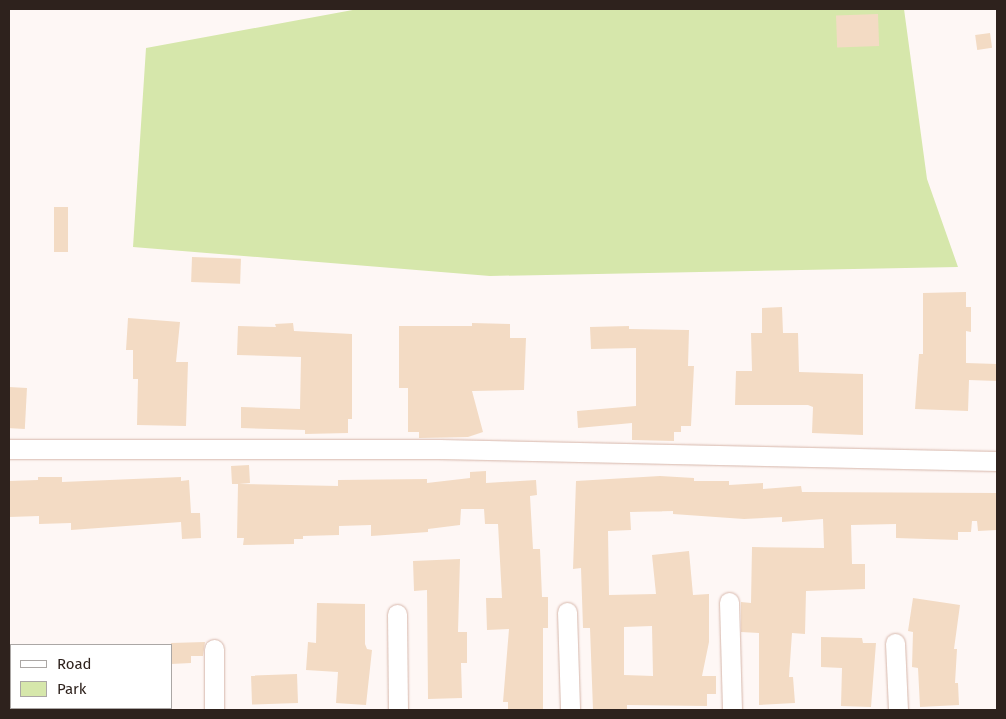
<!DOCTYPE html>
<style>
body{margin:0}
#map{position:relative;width:1006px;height:719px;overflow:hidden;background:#fef7f5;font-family:"Fira Sans",sans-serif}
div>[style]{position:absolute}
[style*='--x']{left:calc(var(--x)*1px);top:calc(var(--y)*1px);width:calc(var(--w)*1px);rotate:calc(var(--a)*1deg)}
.green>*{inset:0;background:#d6e7ab}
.building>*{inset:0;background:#f3dbc4;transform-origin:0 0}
.roads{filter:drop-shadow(0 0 1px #d6b6aa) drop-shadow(0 0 1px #d6b6aa)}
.minor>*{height:19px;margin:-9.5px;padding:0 9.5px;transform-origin:9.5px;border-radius:9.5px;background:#fff}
span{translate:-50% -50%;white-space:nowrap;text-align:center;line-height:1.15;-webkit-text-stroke:4px #fff;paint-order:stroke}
.frame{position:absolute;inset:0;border:10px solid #2e221d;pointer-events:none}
.legend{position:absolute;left:10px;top:644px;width:162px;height:65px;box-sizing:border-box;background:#fff;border:1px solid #aba7a5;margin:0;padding:6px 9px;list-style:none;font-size:15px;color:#2e221d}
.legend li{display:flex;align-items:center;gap:10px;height:25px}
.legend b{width:25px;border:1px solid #aba7a5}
</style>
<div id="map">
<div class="green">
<i style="clip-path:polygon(358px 9px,904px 9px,927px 179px,958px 267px,490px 276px,133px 247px,146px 48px)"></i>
</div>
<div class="building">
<i style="left:878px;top:14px;width:32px;height:42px;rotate:88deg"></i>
<i style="left:990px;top:33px;width:15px;height:15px;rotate:82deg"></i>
<i style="left:54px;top:207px;width:14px;height:45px"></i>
<i style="left:192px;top:257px;width:49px;height:25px;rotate:2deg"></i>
<i style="clip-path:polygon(966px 292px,966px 307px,971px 307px,971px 332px,966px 331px,966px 363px,997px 364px,997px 381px,969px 380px,968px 411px,915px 409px,919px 354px,923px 354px,923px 293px)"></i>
<i style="clip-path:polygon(782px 307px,783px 333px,798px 333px,799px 372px,863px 374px,863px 435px,812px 433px,813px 407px,808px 405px,735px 405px,736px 371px,752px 371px,751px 333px,762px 333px,762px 308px)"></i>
<i style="clip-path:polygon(128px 318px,180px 322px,176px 362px,188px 362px,186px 426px,137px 425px,138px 379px,133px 379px,133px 350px,126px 350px)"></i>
<i style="clip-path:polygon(293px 323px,294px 331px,352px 334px,352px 419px,348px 419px,348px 433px,305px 434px,305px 430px,241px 428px,241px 407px,300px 409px,301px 357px,237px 355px,238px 326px,276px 327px,275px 324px)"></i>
<i style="clip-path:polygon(472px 323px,510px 324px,510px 338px,526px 338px,524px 390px,472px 391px,483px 432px,468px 437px,419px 438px,419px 432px,408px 432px,408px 388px,399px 388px,399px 326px,472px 326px)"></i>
<i style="clip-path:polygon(629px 326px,629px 329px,689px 330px,688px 366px,694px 366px,691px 426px,681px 426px,681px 432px,674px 432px,674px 441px,632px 440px,632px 423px,578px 428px,577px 411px,636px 406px,636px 348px,591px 349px,590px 327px)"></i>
<i style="left:9px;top:387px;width:18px;height:41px;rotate:3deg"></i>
<i style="clip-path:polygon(249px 465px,250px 483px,239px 484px,338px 486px,338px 480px,427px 479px,427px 483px,470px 478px,470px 472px,486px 471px,486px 483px,536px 480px,537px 495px,530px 496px,533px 549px,540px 549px,542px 597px,548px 597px,548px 628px,543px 628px,543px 710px,508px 710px,508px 702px,503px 702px,509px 629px,487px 630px,486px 598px,502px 598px,498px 524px,485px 524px,484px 509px,461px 509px,460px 525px,428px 529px,428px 532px,371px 536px,371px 525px,339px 526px,339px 535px,303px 536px,303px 539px,294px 539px,294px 544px,243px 545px,244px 538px,237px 538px,238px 484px,232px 484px,231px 466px)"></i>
<i style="clip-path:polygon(evenodd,660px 476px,694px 478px,694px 481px,729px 481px,729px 485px,763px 483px,763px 489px,801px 486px,802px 492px,997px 493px,997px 530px,978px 531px,977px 521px,972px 521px,971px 532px,958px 532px,958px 540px,896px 538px,896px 524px,851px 525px,852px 564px,865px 564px,865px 589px,806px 591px,805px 634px,792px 633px,789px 677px,793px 677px,795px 703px,759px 705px,759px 633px,741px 632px,741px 602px,751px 603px,752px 547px,824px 548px,823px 519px,782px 522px,782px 517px,744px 519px,673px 514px,673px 511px,630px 512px,631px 530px,608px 531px,609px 595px,656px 594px,652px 555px,689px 551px,693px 595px,709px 594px,709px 642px,702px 676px,716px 676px,716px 694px,707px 694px,707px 706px,627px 705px,627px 710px,593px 710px,590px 628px,583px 628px,581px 568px,573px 569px,576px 481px,660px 476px,652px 626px,653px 676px,624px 675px,624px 627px,652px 626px)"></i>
<i style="clip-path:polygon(38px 477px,62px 477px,62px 482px,181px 477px,181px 481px,189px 480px,191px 513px,200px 513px,201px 538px,182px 539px,181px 522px,71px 530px,71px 523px,39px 524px,39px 516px,9px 517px,9px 481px,38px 480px)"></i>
<i style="clip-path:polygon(460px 559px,458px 632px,467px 632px,467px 663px,461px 663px,462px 698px,428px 699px,427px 590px,414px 591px,413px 561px)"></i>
<i style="clip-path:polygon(913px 598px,960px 605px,954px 649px,957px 649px,955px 683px,958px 683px,959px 705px,920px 707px,918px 668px,912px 667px,913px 632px,908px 631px)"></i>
<i style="clip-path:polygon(317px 603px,365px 604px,365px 644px,367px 649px,372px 650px,366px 705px,336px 703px,338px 672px,306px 670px,308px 642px,316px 643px)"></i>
<i style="clip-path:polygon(821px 637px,862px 638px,863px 643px,876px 643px,871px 707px,841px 706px,842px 668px,821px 667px)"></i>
<i style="clip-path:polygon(205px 642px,203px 656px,191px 656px,191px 663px,171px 664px,171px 643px)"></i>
<i style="left:297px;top:674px;width:29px;height:46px;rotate:88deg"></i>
</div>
<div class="roads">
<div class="minor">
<i style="--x:9;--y:449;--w:430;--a:0"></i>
<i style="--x:439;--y:449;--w:558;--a:1.23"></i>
<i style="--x:729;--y:602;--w:108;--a:88.4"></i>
<i style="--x:567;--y:612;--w:98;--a:88.2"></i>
<i style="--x:397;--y:614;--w:96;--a:89.4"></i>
<i style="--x:895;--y:643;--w:67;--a:87.4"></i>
<i style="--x:214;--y:649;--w:61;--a:90"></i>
</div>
</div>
<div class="frame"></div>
<ul class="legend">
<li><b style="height:6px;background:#fff"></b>Road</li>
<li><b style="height:14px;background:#d6e7ab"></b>Park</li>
</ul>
</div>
